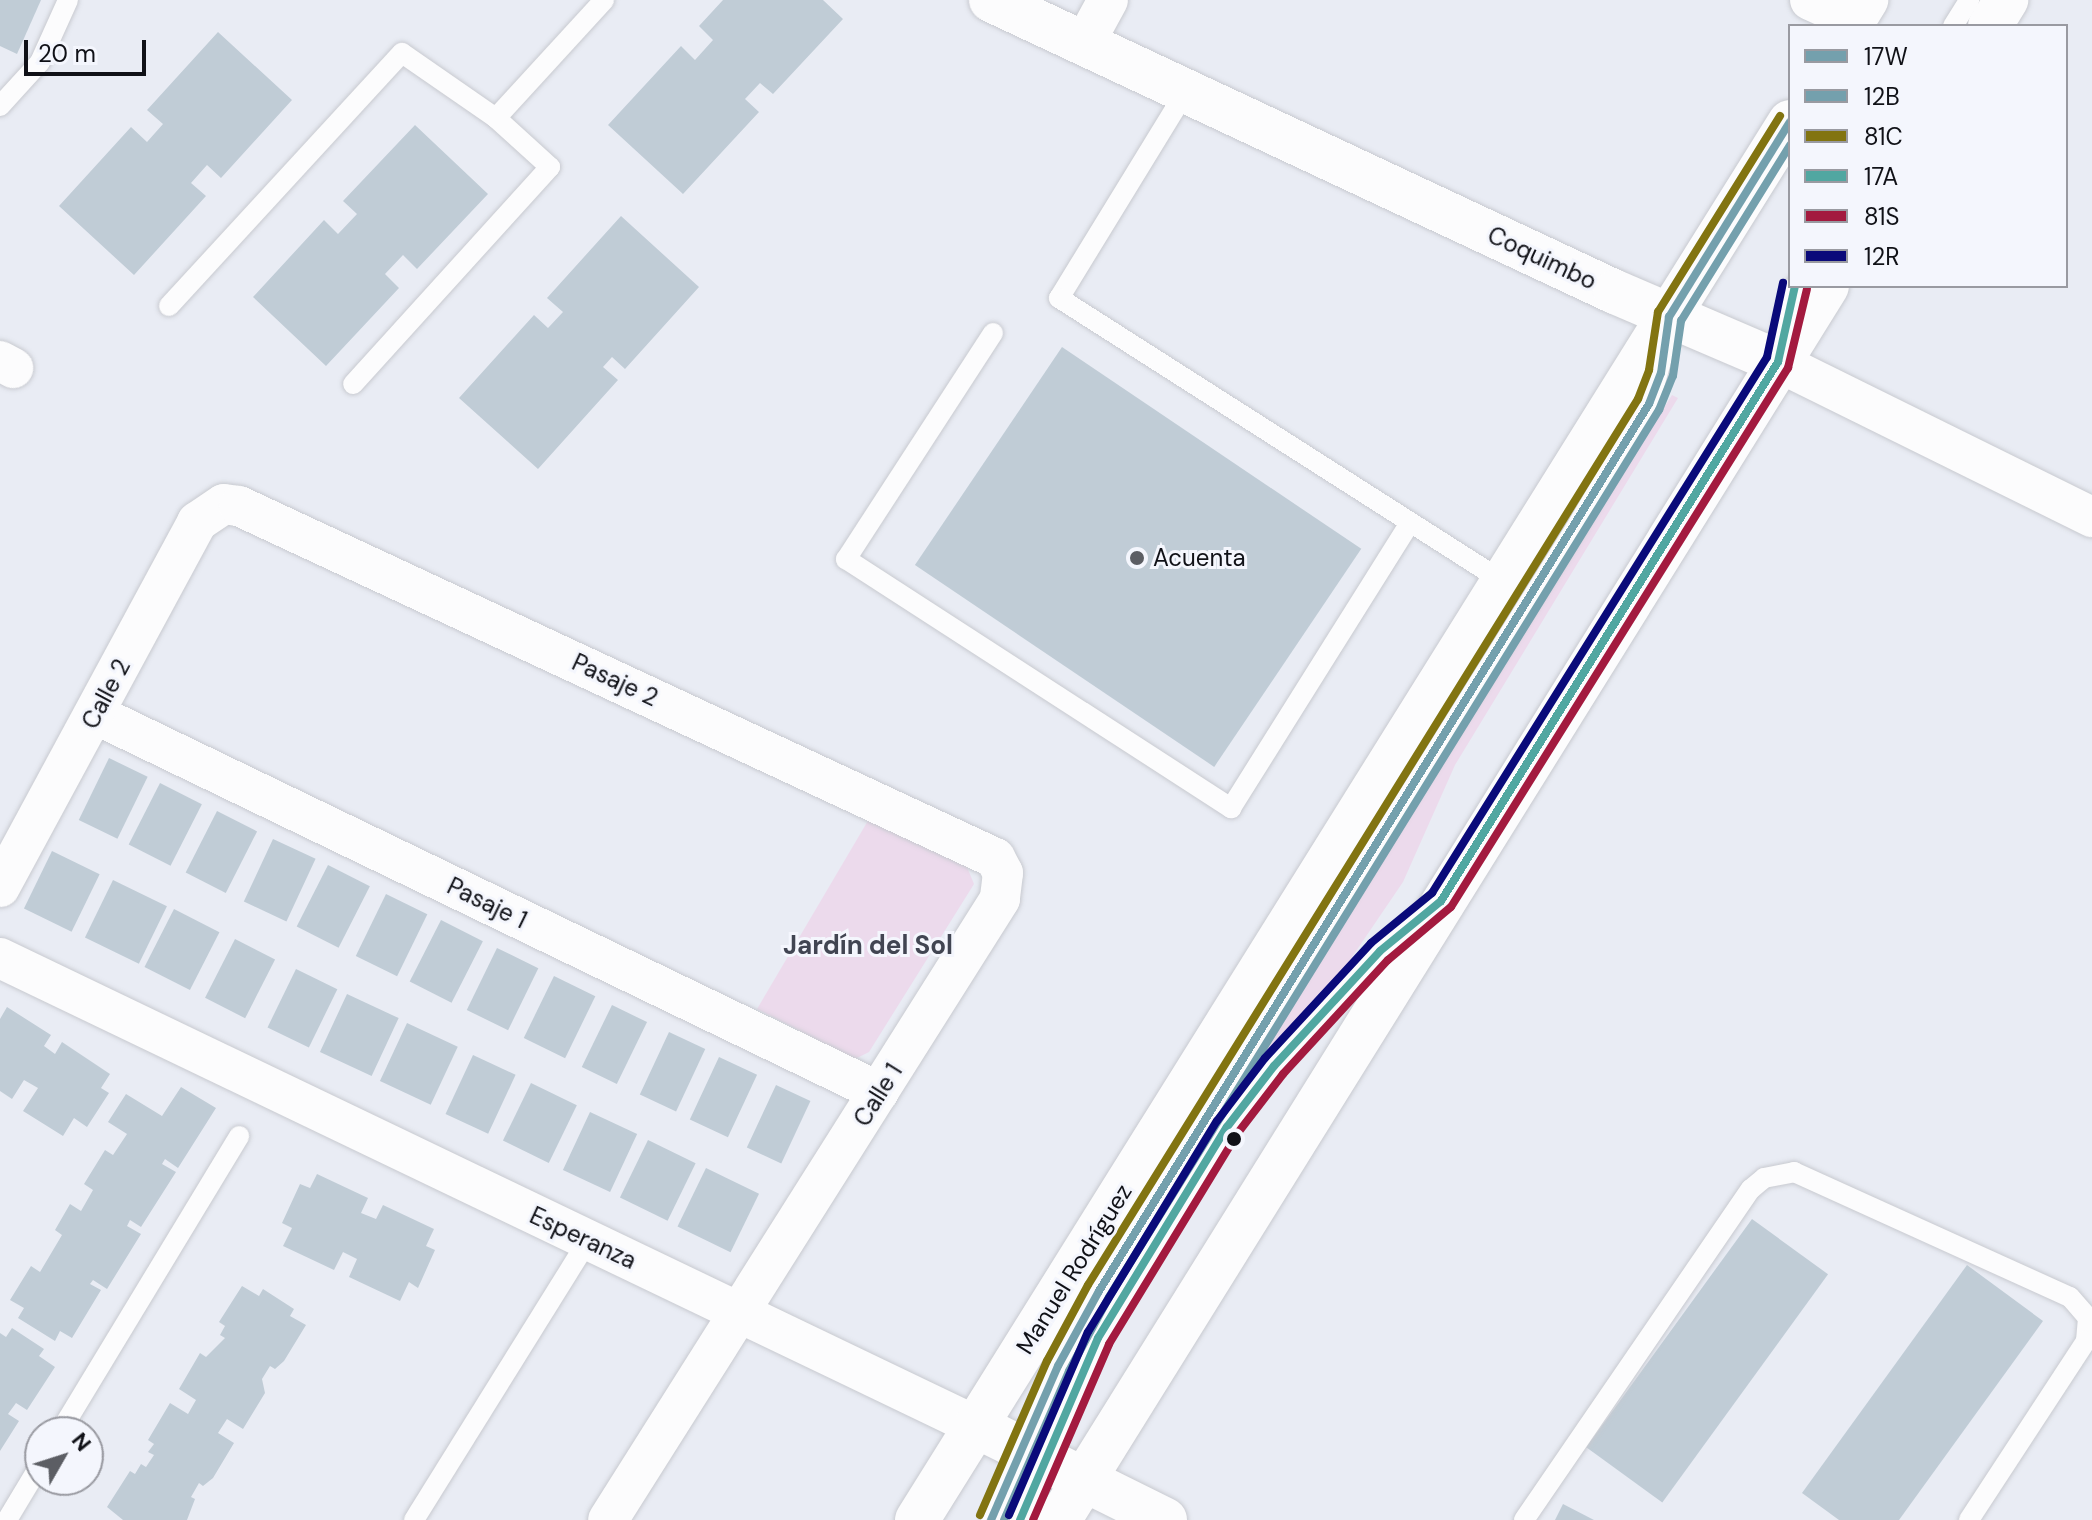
<!DOCTYPE html>
<meta charset="utf-8">
<style>
body{margin:0}
#map{position:relative;width:2092px;height:1520px;overflow:hidden;background:#e9ecf4;font-family:"DM Sans",sans-serif}
div>[style]{position:absolute}
[style*='--x']{left:calc(var(--x)*1px);top:calc(var(--y)*1px);width:calc(var(--w)*1px);rotate:calc(var(--a)*1deg)}
.green>*{inset:0;background:#ecdaec}
.building>*{inset:0;background:#c0ccd6;transform-origin:0 0}
.roads{filter:drop-shadow(0 0 2px #c8cad0) drop-shadow(0 0 2px #c8cad0)}
.lane>*{height:20px;margin:-10px;padding:0 10px;transform-origin:10px;border-radius:10px;background:#fcfcfd}
.street>*{height:40px;margin:-20px;padding:0 20px;transform-origin:20px;border-radius:20px;background:#fcfcfd}
.secondary>*{height:44px;margin:-22px;padding:0 22px;transform-origin:22px;border-radius:22px;background:#fcfcfd}
.primary>*{height:44px;margin:-22px;padding:0 22px;transform-origin:22px;border-radius:22px;background:#fcfcfd}
.bus-1>*{height:8px;margin:-4px;padding:0 4px;transform-origin:4px;border-radius:4px;background:#74a0ad}
.bus-2>*{height:8px;margin:-4px;padding:0 4px;transform-origin:4px;border-radius:4px;background:#74a0ad}
.bus-3>*{height:8px;margin:-4px;padding:0 4px;transform-origin:4px;border-radius:4px;background:#827411}
.bus-4>*{height:8px;margin:-4px;padding:0 4px;transform-origin:4px;border-radius:4px;background:#51a7a1}
.bus-5>*{height:8px;margin:-4px;padding:0 4px;transform-origin:4px;border-radius:4px;background:#a31a3f}
.bus-6>*{height:8px;margin:-4px;padding:0 4px;transform-origin:4px;border-radius:4px;background:#0a0a7a}
.dots>*{width:22px;height:22px;translate:-50% -50%;box-sizing:border-box;border:4px solid #f4f6fd;border-radius:50%}
span{translate:-50% -50%;white-space:nowrap;text-align:center;line-height:1.15;-webkit-text-stroke:6px #f4f6fd;paint-order:stroke}
.street-label{font-size:24px;color:#101117}
.poi-label{font-size:24px;color:#101117}
.left{translate:0 -50%;text-align:left}
.neighbourhood-label{font-size:26px;color:#414552;font-weight:700}
.legend{position:absolute;left:1788px;top:24px;width:280px;height:264px;box-sizing:border-box;background:#f4f6fd;border:2px solid #999aa1;margin:0;padding:10px 14px;list-style:none;font-size:24px;color:#101117}
.legend li{display:flex;align-items:center;gap:16px;height:40px}
.legend b{width:40px;border:2px solid #999aa1}
.north{position:absolute;left:24px;top:1416px;width:80px;height:80px;box-sizing:border-box;background:#f4f6fd;border:2px solid #999aa1;border-radius:50%;rotate:51deg;font-size:22px;font-weight:700;line-height:32px;text-align:center;color:#101117}
.north::after{content:'';display:block;margin:auto;width:28px;height:36px;background:#5c5e64;clip-path:polygon(50% 0,100% 100%,50% 72%,0 100%)}
.scale{position:absolute;left:24px;top:40px;width:122px;height:36px;box-sizing:border-box;border:4px solid #101117;border-top:0;padding-left:10px;font-size:24px;line-height:28px;white-space:nowrap;color:#101117;-webkit-text-stroke:6px #f4f6fd;paint-order:stroke}
</style>
<div id="map">
<div class="green">
<i style="clip-path:polygon(1672px 395px,1678px 398px,1455px 765px,1403px 882px,1335px 982px,1249px 1073px)"></i>
<i style="clip-path:polygon(869px 819px,967px 867px,974px 884px,869px 1052px,855px 1059px,757px 1009px)"></i>
</div>
<div class="building">
<i style="clip-path:polygon(0 0,41px 0,17px 54px,0 46px)"></i>
<i style="clip-path:polygon(723px 0,823px 0,843px 19px,773px 94px,760px 83px,745px 99px,759px 112px,683px 194px,608px 125px,681px 46px,695px 60px,713px 40px,699px 26px)"></i>
<i style="clip-path:polygon(218px 32px,292px 100px,221px 178px,207px 165px,191px 183px,206px 196px,134px 275px,59px 206px,131px 127px,147px 142px,163px 124px,147px 110px)"></i>
<i style="clip-path:polygon(415px 125px,488px 194px,417px 269px,403px 255px,385px 274px,399px 288px,326px 366px,253px 297px,324px 220px,338px 234px,357px 214px,343px 201px)"></i>
<i style="clip-path:polygon(621px 216px,699px 287px,625px 369px,612px 357px,603px 367px,618px 380px,538px 469px,459px 398px,534px 315px,548px 328px,563px 312px,547px 298px)"></i>
<i style="left:1062px;top:347px;width:361px;height:263px;rotate:34deg"></i>
<i style="left:109px;top:758px;width:43px;height:69px;rotate:26deg"></i>
<i style="left:160px;top:783px;width:47px;height:69px;rotate:27deg"></i>
<i style="left:217px;top:811px;width:45px;height:69px;rotate:27deg"></i>
<i style="left:273px;top:839px;width:47px;height:69px;rotate:25deg"></i>
<i style="left:52px;top:851px;width:53px;height:64px;rotate:26deg"></i>
<i style="left:328px;top:865px;width:47px;height:69px;rotate:27deg"></i>
<i style="left:113px;top:880px;width:60px;height:64px;rotate:26deg"></i>
<i style="left:386px;top:894px;width:46px;height:69px;rotate:26deg"></i>
<i style="left:174px;top:909px;width:51px;height:65px;rotate:27deg"></i>
<i style="left:441px;top:920px;width:47px;height:69px;rotate:27deg"></i>
<i style="left:235px;top:939px;width:45px;height:66px;rotate:27deg"></i>
<i style="left:497px;top:948px;width:46px;height:69px;rotate:26deg"></i>
<i style="left:296px;top:969px;width:46px;height:65px;rotate:26deg"></i>
<i style="left:554px;top:976px;width:46px;height:69px;rotate:26deg"></i>
<i style="left:347px;top:994px;width:57px;height:64px;rotate:25deg"></i>
<i style="left:612px;top:1005px;width:39px;height:69px;rotate:26deg"></i>
<i style="clip-path:polygon(7px 1007px,51px 1035px,44px 1046px,55px 1054px,62px 1042px,110px 1074px,101px 1088px,109px 1093px,87px 1127px,74px 1118px,63px 1136px,23px 1111px,38px 1088px,24px 1080px,12px 1099px,0 1091px,0 1019px)"></i>
<i style="left:407px;top:1023px;width:56px;height:64px;rotate:25deg"></i>
<i style="left:669px;top:1032px;width:40px;height:69px;rotate:25deg"></i>
<i style="left:473px;top:1055px;width:47px;height:65px;rotate:25deg"></i>
<i style="left:719px;top:1057px;width:42px;height:69px;rotate:25deg"></i>
<i style="left:531px;top:1083px;width:51px;height:64px;rotate:26deg"></i>
<i style="left:776px;top:1085px;width:38px;height:69px;rotate:25deg"></i>
<i style="clip-path:polygon(181px 1087px,216px 1108px,178px 1168px,165px 1159px,162px 1164px,176px 1172px,141px 1227px,130px 1220px,127px 1226px,141px 1234px,107px 1289px,93px 1280px,90px 1284px,101px 1290px,72px 1338px,60px 1331px,55px 1341px,18px 1318px,24px 1308px,10px 1300px,31px 1266px,40px 1272px,62px 1235px,55px 1230px,70px 1204px,81px 1211px,93px 1190px,84px 1184px,105px 1150px,113px 1155px,127px 1134px,108px 1122px,126px 1094px,162px 1116px)"></i>
<i style="left:590px;top:1112px;width:52px;height:64px;rotate:25deg"></i>
<i style="left:648px;top:1140px;width:53px;height:64px;rotate:26deg"></i>
<i style="left:706px;top:1168px;width:59px;height:65px;rotate:26deg"></i>
<i style="clip-path:polygon(317px 1174px,368px 1198px,361px 1213px,376px 1219px,383px 1205px,434px 1229px,426px 1246px,435px 1250px,418px 1288px,409px 1282px,400px 1301px,349px 1277px,357px 1259px,343px 1252px,334px 1270px,283px 1246px,292px 1228px,282px 1223px,300px 1184px,310px 1188px)"></i>
<i style="left:1752px;top:1219px;width:94px;height:282px;rotate:36deg"></i>
<i style="clip-path:polygon(1967px 1265px,2043px 1321px,1899px 1520px,1839px 1520px,1802px 1493px)"></i>
<i style="clip-path:polygon(242px 1286px,259px 1296px,263px 1289px,294px 1309px,290px 1316px,306px 1325px,284px 1361px,275px 1369px,270px 1366px,262px 1379px,265px 1393px,243px 1429px,227px 1419px,218px 1433px,234px 1443px,213px 1478px,203px 1486px,199px 1483px,191px 1497px,195px 1499px,187px 1520px,123px 1520px,107px 1507px,130px 1471px,135px 1474px,141px 1464px,146px 1467px,154px 1455px,148px 1452px,154px 1444px,148px 1440px,170px 1403px,188px 1414px,196px 1400px,179px 1389px,200px 1353px,206px 1357px,225px 1338px,220px 1335px,225px 1326px,219px 1322px)"></i>
<i style="clip-path:polygon(12px 1328px,44px 1349px,39px 1356px,55px 1367px,27px 1410px,16px 1403px,8px 1414px,19px 1421px,0 1451px,0 1333px,6px 1337px)"></i>
<i style="clip-path:polygon(1563px 1504px,1594px 1520px,1555px 1520px)"></i>
</div>
<div class="roads">
<div class="lane">
<i style="--x:1953;--y:26;--w:31;--a:-58"></i>
<i style="--x:1186;--y:91;--w:243;--a:121.5"></i>
<i style="--x:1059;--y:298;--w:528;--a:32.55"></i>
<i style="--x:0;--y:106;--w:59;--a:-47.7"></i>
<i style="--x:40;--y:62;--w:68;--a:-65.7"></i>
<i style="--x:496;--y:118;--w:160;--a:-47.5"></i>
<i style="--x:169;--y:306;--w:344;--a:-47.4"></i>
<i style="--x:402;--y:53;--w:114;--a:34.7"></i>
<i style="--x:496;--y:118;--w:73;--a:42.2"></i>
<i style="--x:550;--y:167;--w:293;--a:132.2"></i>
<i style="--x:993;--y:333;--w:270;--a:123"></i>
<i style="--x:846;--y:559;--w:459;--a:32.9"></i>
<i style="--x:1231;--y:808;--w:335;--a:-57.9"></i>
<i style="--x:1781;--y:334;--w:50;--a:-73.7"></i>
<i style="--x:60;--y:1432;--w:346;--a:-58.8"></i>
<i style="--x:7;--y:1520;--w:64;--a:-59"></i>
<i style="--x:414;--y:1520;--w:330;--a:-58.1"></i>
<i style="--x:991;--y:1520;--w:168;--a:-66.5"></i>
<i style="--x:1058;--y:1366;--w:85;--a:-61.3"></i>
<i style="--x:1099;--y:1291;--w:898;--a:-58.01"></i>
<i style="--x:1575;--y:529;--w:145;--a:-59.4"></i>
<i style="--x:1649;--y:404;--w:62;--a:-74.2"></i>
<i style="--x:1020;--y:1520;--w:198;--a:-66.8"></i>
<i style="--x:1098;--y:1338;--w:247;--a:-58.6"></i>
<i style="--x:1227;--y:1127;--w:77;--a:-52.4"></i>
<i style="--x:1274;--y:1066;--w:156;--a:-47.3"></i>
<i style="--x:1380;--y:951;--w:49;--a:-40.9"></i>
<i style="--x:1524;--y:1520;--w:401;--a:-55.6"></i>
<i style="--x:1751;--y:1189;--w:17;--a:-40"></i>
<i style="--x:1764;--y:1178;--w:31;--a:-11"></i>
<i style="--x:1794;--y:1172;--w:303;--a:24.4"></i>
<i style="--x:2070;--y:1297;--w:28;--a:49"></i>
<i style="--x:2088;--y:1318;--w:23;--a:95"></i>
<i style="--x:2086;--y:1341;--w:214;--a:123.2"></i>
</div>
<div class="street">
<i style="--x:1810;--y:0;--w:48;--a:24.4"></i>
<i style="--x:1084;--y:44;--w:50;--a:-61.4"></i>
<i style="--x:0;--y:361;--w:15;--a:28"></i>
<i style="--x:1778;--y:362;--w:350;--a:26.3"></i>
<i style="--x:95;--y:714;--w:870;--a:25.74"></i>
<i style="--x:0;--y:887;--w:415;--a:-61.6"></i>
<i style="--x:197;--y:522;--w:32;--a:-34"></i>
<i style="--x:224;--y:504;--w:15;--a:8"></i>
<i style="--x:239;--y:506;--w:834;--a:24.97"></i>
<i style="--x:995;--y:858;--w:17;--a:62"></i>
<i style="--x:1003;--y:873;--w:26;--a:97"></i>
<i style="--x:1000;--y:899;--w:734;--a:122.26"></i>
<i style="--x:0;--y:958;--w:1082;--a:25.62"></i>
</div>
<div class="secondary">
<i style="--x:991;--y:0;--w:689;--a:25.08"></i>
<i style="--x:1615;--y:292;--w:177;--a:23.2"></i>
<i style="--x:976;--y:1426;--w:211;--a:26.4"></i>
</div>
<div class="primary">
<i style="--x:1850;--y:26;--w:31;--a:-58"></i>
<i style="--x:1990;--y:26;--w:31;--a:-58"></i>
<i style="--x:917;--y:1520;--w:1648;--a:-58.02"></i>
<i style="--x:1059;--y:1520;--w:1453;--a:-58.1"></i>
</div>
</div>
<div class="bus-1">
<i style="--x:991;--y:1520;--w:168;--a:-66.5"></i>
<i style="--x:1058;--y:1366;--w:85;--a:-61.3"></i>
<i style="--x:1099;--y:1291;--w:1044;--a:-58.2"></i>
<i style="--x:1649;--y:404;--w:33;--a:-69"></i>
<i style="--x:1661;--y:373;--w:57;--a:-81.9"></i>
<i style="--x:1669;--y:317;--w:229;--a:-58.2"></i>
</div>
<div class="bus-2">
<i style="--x:1004;--y:1520;--w:163;--a:-66.4"></i>
<i style="--x:1069;--y:1371;--w:84;--a:-61.6"></i>
<i style="--x:1109;--y:1297;--w:1044;--a:-58.2"></i>
<i style="--x:1659;--y:410;--w:37;--a:-68"></i>
<i style="--x:1673;--y:376;--w:56;--a:-81.7"></i>
<i style="--x:1681;--y:321;--w:207;--a:-58.2"></i>
</div>
<div class="bus-3">
<i style="--x:980;--y:1515;--w:168;--a:-66.5"></i>
<i style="--x:1047;--y:1361;--w:86;--a:-61.7"></i>
<i style="--x:1088;--y:1285;--w:1043;--a:-58.17"></i>
<i style="--x:1638;--y:399;--w:31;--a:-69"></i>
<i style="--x:1649;--y:370;--w:59;--a:-81.2"></i>
<i style="--x:1658;--y:312;--w:231;--a:-58.1"></i>
</div>
<div class="bus-4">
<i style="--x:1020;--y:1520;--w:198;--a:-66.8"></i>
<i style="--x:1098;--y:1338;--w:247;--a:-58.6"></i>
<i style="--x:1227;--y:1127;--w:77;--a:-52.4"></i>
<i style="--x:1274;--y:1066;--w:156;--a:-47.3"></i>
<i style="--x:1380;--y:951;--w:79;--a:-39.3"></i>
<i style="--x:1441;--y:901;--w:636;--a:-57.99"></i>
<i style="--x:1778;--y:362;--w:78;--a:-77.4"></i>
</div>
<div class="bus-5">
<i style="--x:1033;--y:1520;--w:192;--a:-66.6"></i>
<i style="--x:1109;--y:1344;--w:246;--a:-58.6"></i>
<i style="--x:1237;--y:1134;--w:76;--a:-52.5"></i>
<i style="--x:1283;--y:1074;--w:155;--a:-47.4"></i>
<i style="--x:1388;--y:960;--w:82;--a:-40.1"></i>
<i style="--x:1451;--y:907;--w:636;--a:-57.99"></i>
<i style="--x:1788;--y:368;--w:81;--a:-76.5"></i>
</div>
<div class="bus-6">
<i style="--x:1009;--y:1515;--w:199;--a:-66.7"></i>
<i style="--x:1088;--y:1332;--w:247;--a:-58.6"></i>
<i style="--x:1217;--y:1121;--w:79;--a:-52.7"></i>
<i style="--x:1265;--y:1058;--w:156;--a:-47.3"></i>
<i style="--x:1371;--y:943;--w:79;--a:-39.3"></i>
<i style="--x:1432;--y:893;--w:632;--a:-57.99"></i>
<i style="--x:1767;--y:357;--w:76;--a:-77.8"></i>
</div>
<div class="dots">
<i style="left:1137px;top:558px;background:#5c5e64"></i>
<i style="left:1234px;top:1139px;background:#101117"></i>
</div>
<div class="street-label">
<span style="left:1542px;top:258px;rotate:25deg">Coquimbo</span>
<span style="left:615px;top:680px;rotate:25deg">Pasaje 2</span>
<span style="left:106px;top:694px;rotate:-62deg">Calle 2</span>
<span style="left:487px;top:903px;rotate:26deg">Pasaje 1</span>
<span style="left:878px;top:1095px;rotate:-58deg">Calle 1</span>
<span style="left:583px;top:1238px;rotate:25deg">Esperanza</span>
<span style="left:1074px;top:1269px;rotate:-58deg">Manuel Rodríguez</span>
</div>
<div class="poi-label">
<span class="left" style="left:1153px;top:558px">Acuenta</span>
</div>
<div class="neighbourhood-label">
<span style="left:868px;top:946px">Jardín del Sol</span>
</div>
<ul class="legend">
<li><b style="height:10px;background:#74a0ad"></b>17W</li>
<li><b style="height:10px;background:#74a0ad"></b>12B</li>
<li><b style="height:10px;background:#827411"></b>81C</li>
<li><b style="height:10px;background:#51a7a1"></b>17A</li>
<li><b style="height:10px;background:#a31a3f"></b>81S</li>
<li><b style="height:10px;background:#0a0a7a"></b>12R</li>
</ul>
<div class="north">N</div>
<div class="scale">20 m</div>
</div>
